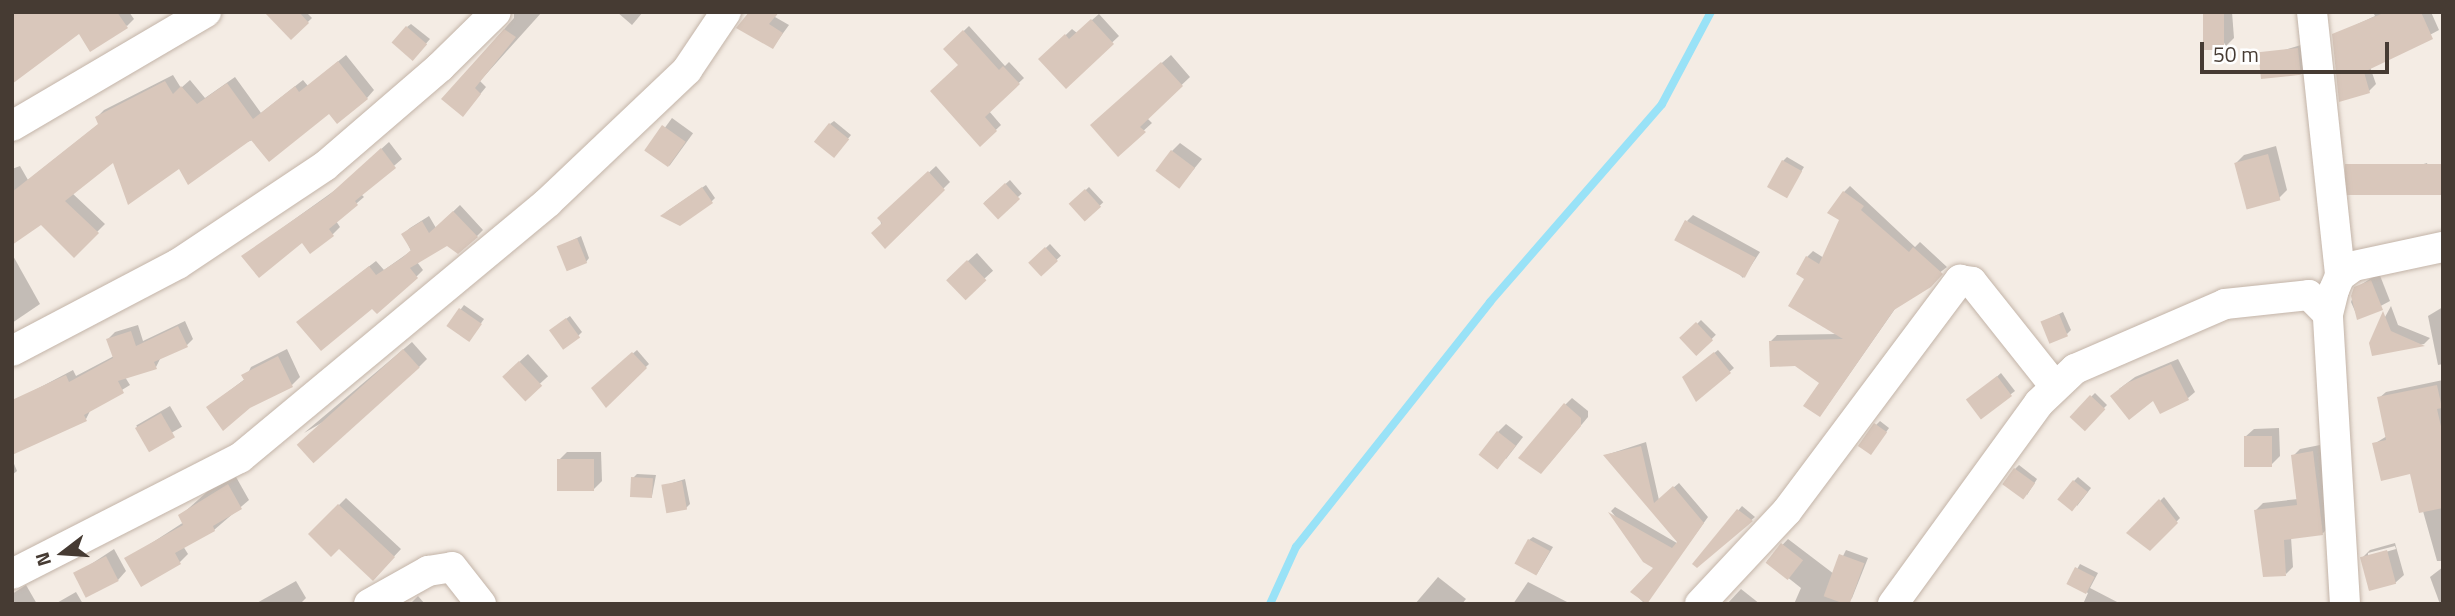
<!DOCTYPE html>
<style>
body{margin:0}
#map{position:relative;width:2455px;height:616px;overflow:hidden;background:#f4ece4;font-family:"Titillium Web",sans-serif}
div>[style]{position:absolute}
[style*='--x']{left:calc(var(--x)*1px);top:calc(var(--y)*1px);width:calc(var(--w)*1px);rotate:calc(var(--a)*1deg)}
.shadow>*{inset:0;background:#0003;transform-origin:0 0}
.stream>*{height:8px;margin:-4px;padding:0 4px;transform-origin:4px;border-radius:4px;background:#99e2f7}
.building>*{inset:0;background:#d9c7bb;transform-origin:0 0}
.roads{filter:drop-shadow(0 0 2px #c3b4a8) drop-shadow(0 0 2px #c3b4a8)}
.minor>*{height:30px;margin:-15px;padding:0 15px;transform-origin:15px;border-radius:15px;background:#fff}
span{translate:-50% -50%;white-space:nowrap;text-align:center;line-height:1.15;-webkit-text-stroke:7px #fff;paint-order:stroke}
.frame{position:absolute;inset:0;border:14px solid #463b33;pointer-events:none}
.north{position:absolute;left:28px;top:518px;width:70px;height:70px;-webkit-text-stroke:5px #fff;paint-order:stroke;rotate:253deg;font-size:19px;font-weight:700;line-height:28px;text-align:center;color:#463b33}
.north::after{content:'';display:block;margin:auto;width:24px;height:32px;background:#463b33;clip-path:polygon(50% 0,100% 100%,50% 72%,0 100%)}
.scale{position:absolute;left:2200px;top:42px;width:189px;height:32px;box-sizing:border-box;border:4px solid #463b33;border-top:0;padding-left:9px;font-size:21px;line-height:24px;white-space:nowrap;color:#463b33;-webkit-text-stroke:5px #fff;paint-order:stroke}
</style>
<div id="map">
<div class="shadow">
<i style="clip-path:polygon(98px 12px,129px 12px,134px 19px,127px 26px)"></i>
<i style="clip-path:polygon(283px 12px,306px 12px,312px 18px,291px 38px)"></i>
<i style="clip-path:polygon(514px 12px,542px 12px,480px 81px,486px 87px,469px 108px,443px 99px,514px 18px)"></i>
<i style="clip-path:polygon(617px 12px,643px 12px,632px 25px)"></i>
<i style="clip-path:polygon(752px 12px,779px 12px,775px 17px,789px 25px,773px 47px)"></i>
<i style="clip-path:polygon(2205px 12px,2232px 12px,2234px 38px,2226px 46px)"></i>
<i style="clip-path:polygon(2373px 12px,2431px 12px,2439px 30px,2370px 67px,2376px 84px,2369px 91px,2334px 35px,2375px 16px)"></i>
<i style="clip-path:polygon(1099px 14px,1119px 36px,1066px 86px,1041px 59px,1072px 29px,1077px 33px)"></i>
<i style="clip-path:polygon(411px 24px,430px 39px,417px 54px,407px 27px)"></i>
<i style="clip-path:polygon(969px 26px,1005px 66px,1009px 62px,1024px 78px,989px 111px,1001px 125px,980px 145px,960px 65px,945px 49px)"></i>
<i style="clip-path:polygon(2301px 45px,2304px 69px,2300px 73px,2261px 57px)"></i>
<i style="clip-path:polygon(346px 55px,374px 90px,367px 98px,179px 167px,114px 160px,72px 193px,105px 224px,74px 255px,41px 223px,12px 243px,12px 169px,20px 166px,28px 180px,100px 123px,97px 117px,104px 110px,173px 75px,181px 88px,190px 80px,205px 98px,235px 77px,261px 113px,303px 80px,308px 86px)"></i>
<i style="clip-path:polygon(1171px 55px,1190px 77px,1147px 118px,1152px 123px,1118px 154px,1100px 117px)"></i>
<i style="left:672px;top:118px;width:26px;height:40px;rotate:36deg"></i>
<i style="clip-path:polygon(834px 121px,851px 135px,837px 152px,830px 124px)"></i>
<i style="clip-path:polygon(389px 142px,402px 159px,361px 194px,364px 197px,336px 221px,340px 227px,333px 234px,243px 256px,338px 188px)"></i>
<i style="clip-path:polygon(1180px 143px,1202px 159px,1180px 186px,1172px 151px)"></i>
<i style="clip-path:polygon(2276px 146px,2287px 190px,2279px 198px,2236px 163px,2244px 155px)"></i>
<i style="clip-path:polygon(1787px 157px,1804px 167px,1786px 196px,1783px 161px)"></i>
<i style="clip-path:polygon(2427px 163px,2435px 189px,2350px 191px,2359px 183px)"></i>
<i style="clip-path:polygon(936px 166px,950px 182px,885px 247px,880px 218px)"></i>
<i style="left:1010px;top:180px;width:18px;height:34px;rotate:49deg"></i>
<i style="clip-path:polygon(706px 185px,715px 198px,711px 202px,666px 212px)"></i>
<i style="clip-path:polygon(1850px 186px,1915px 247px,1920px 242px,1947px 267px,1897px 306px,1825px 409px,1821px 382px,1771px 341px,1777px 335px,1838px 334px,1806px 278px,1807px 257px,1813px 251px,1824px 258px,1841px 219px,1844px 192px)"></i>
<i style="left:1089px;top:187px;width:21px;height:25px;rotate:47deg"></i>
<i style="clip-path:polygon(460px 205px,483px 230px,477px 236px,447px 244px,417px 262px,423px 270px,417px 276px,372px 306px,305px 316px,376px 261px,384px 270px,411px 251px,403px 234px,410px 228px,429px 216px,436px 228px)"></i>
<i style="clip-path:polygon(1693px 215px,1760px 252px,1743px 278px,1687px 221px)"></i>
<i style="clip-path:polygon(581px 236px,589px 258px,586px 262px,559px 247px)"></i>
<i style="left:1050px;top:244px;width:16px;height:26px;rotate:47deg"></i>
<i style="left:977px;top:253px;width:24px;height:39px;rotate:48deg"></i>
<i style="clip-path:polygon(12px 254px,40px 304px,12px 323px)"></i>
<i style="clip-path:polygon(2379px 273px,2390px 301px,2358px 318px,2351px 302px,2356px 288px)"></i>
<i style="clip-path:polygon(464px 305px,484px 319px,472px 336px,449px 325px)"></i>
<i style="clip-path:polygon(2391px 306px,2398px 325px,2430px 338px,2424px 344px,2374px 354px,2371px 343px)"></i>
<i style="clip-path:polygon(2443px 307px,2443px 364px,2438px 365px,2428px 316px)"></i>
<i style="clip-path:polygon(2063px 312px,2071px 330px,2067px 334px,2043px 322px)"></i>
<i style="clip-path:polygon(570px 316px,582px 332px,578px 336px,555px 327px)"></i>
<i style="left:1701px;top:320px;width:21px;height:27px;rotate:45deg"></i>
<i style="clip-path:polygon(185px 321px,193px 339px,187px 345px,161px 357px,156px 367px,125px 377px,130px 385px,91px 409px,86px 419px,16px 400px,73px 370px,76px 376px,114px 356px,108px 339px,115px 332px,138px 325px,143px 341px)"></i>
<i style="clip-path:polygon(412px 342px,427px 359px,419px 367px,304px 433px)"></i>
<i style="clip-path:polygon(287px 349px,300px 377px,292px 385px,208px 407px,245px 379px,251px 367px)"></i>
<i style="clip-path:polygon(637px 350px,649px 364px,606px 405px,593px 388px)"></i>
<i style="clip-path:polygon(1718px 350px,1734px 368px,1696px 400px,1688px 374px)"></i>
<i style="left:528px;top:354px;width:30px;height:33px;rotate:48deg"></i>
<i style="clip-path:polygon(2178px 359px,2195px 392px,2188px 398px,2154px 398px,2119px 389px,2135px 377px)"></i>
<i style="clip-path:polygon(2001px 373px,2015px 391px,1982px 416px,1973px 398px)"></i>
<i style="clip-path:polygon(2443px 380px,2443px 561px,2437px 561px,2412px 472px,2374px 444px,2387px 436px,2379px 398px,2386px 392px)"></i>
<i style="left:2095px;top:393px;width:17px;height:33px;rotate:45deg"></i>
<i style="clip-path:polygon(1572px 398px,1588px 411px,1588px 417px,1548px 465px,1565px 405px)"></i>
<i style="left:170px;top:406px;width:24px;height:39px;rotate:60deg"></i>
<i style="clip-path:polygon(1880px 421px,1889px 428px,1874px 449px,1876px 425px)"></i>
<i style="clip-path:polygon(1506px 424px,1523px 437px,1506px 459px,1498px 432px)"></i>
<i style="clip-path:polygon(2279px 428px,2280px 456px,2272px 464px,2245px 437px,2254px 429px)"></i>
<i style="clip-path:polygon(1646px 442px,1659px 500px,1679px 483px,1708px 517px,1645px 604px,1633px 592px,1655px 568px,1611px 511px,1615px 507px,1682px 546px,1606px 455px)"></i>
<i style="clip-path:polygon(2320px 445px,2330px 526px,2323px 533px,2291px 537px,2293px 567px,2286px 574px,2256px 510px,2263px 503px,2298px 499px,2293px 456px,2300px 449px)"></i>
<i style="clip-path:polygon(567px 452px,601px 452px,602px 481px,594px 489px,559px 460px)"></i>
<i style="clip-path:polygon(12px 459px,17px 471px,12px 475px)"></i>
<i style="clip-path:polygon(2019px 465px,2037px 479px,2027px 495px,2015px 469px)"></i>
<i style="clip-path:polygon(637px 474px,656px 475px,652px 496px,633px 478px)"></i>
<i style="clip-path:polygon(236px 477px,249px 500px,214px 530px,183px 546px,188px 554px,180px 562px,127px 559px,184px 522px,180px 516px,208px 491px)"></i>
<i style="clip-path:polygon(2078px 477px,2091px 488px,2077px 506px,2074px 481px)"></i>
<i style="clip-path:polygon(685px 479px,690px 504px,686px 508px,663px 486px)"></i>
<i style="clip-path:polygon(2164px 497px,2180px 518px,2150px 549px,2128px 533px)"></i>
<i style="clip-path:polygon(346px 498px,401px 549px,373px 579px,339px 547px,310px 534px)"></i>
<i style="clip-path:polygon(1742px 506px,1755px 517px,1697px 566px,1694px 563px)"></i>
<i style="clip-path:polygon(1533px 537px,1553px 547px,1537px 574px,1529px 540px)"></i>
<i style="clip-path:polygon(1788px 539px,1834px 574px,1846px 550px,1868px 558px,1852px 598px,1847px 603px,1794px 604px,1801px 588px,1767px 561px)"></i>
<i style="clip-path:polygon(evenodd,2395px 543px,2404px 575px,2395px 583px,2362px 558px,2370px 550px,2395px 543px,2395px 546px,2396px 549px,2368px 557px,2368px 553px,2395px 546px)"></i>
<i style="clip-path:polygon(114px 549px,126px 571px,118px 580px,76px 574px)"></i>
<i style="clip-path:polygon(2080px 564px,2098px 573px,2090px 588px,2121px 604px,2083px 604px,2088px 593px,2069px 583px)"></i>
<i style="clip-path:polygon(2443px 567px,2443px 604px,2440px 604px,2430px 577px)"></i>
<i style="clip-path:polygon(1438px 577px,1466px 599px,1462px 604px,1415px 604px)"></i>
<i style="clip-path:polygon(296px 581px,306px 598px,300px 604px,255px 604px)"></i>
<i style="clip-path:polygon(1528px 582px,1571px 604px,1513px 604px)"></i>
<i style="clip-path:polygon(26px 585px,37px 604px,12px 604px,12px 594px)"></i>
<i style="clip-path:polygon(1741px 589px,1760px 604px,1727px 604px)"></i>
<i style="clip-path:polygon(76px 592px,83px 604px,55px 604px)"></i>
<i style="clip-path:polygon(418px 596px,425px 604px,410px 604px)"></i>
</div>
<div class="stream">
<i style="--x:1270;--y:604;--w:63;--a:-65.5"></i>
<i style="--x:1296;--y:547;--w:313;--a:-51.6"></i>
<i style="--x:1490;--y:302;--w:262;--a:-49"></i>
<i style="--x:1662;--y:104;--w:104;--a:-62"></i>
</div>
<div class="building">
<i style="clip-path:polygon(12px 12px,117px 12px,128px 28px,90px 52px,79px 34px,12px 84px)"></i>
<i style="clip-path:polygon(264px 12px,299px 12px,309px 23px,291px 40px)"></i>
<i style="clip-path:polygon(749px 12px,779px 12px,769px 24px,783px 33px,773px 49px,736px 28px)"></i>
<i style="left:2203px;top:12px;width:21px;height:38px"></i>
<i style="clip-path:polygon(2386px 12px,2421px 12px,2433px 39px,2364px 72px,2370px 93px,2339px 102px,2332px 34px)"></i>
<i style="clip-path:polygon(1091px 19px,1114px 44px,1066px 89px,1038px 59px,1065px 34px,1069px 39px)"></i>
<i style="left:406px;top:26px;width:28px;height:22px;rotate:41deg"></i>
<i style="clip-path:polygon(504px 29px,516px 37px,475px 88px,481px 94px,463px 117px,441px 99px)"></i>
<i style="clip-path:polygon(963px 30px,999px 70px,1003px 66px,1020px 84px,985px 117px,997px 131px,980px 147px,930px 91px,958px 65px,943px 49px)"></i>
<i style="left:2298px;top:48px;width:27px;height:40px;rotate:84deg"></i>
<i style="clip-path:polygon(338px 61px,368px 99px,337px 124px,329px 114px,269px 162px,251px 140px,188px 185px,179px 169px,128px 205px,113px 163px,65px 201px,99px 233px,74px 258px,41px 225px,12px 245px,12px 192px,98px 124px,95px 117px,165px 81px,173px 94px,181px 86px,197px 104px,227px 83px,253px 119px,295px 86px,299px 92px)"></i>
<i style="clip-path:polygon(1161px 62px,1183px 86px,1140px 127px,1146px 132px,1118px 157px,1090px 125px)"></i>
<i style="left:829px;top:123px;width:26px;height:24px;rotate:39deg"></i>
<i style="left:662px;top:125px;width:29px;height:31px;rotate:35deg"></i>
<i style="clip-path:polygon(381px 148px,396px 168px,355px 201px,358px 205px,329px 229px,334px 236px,310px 254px,302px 243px,259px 278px,241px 256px,328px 196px)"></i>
<i style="left:1171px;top:150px;width:30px;height:26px;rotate:37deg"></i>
<i style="left:2268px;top:154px;width:48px;height:35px;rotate:75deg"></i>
<i style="left:1782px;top:160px;width:23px;height:31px;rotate:29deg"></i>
<i style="left:2443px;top:164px;width:31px;height:98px;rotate:90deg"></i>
<i style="clip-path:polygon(928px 171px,945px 190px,885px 249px,871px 233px,882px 223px,877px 218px)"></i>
<i style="left:1005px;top:183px;width:22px;height:30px;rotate:47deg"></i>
<i style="clip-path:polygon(702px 187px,713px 203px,680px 226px,660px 216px)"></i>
<i style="left:1085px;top:189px;width:24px;height:22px;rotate:48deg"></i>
<i style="clip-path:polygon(1843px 191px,1864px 206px,1861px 210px,1909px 252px,1913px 247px,1943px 274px,1931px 287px,1894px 310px,1820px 417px,1803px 406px,1819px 383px,1795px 366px,1770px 367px,1769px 341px,1843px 339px,1788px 306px,1804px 279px,1796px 274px,1806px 256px,1819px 264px,1839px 220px,1827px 213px)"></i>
<i style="clip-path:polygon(453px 211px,478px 237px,458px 254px,447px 246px,410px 268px,418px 278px,377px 314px,372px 309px,321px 351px,296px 322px,369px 266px,376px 275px,402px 258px,411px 250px,401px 234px,422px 221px,429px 233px)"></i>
<i style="left:1685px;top:220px;width:80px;height:23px;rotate:28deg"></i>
<i style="left:577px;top:238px;width:27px;height:22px;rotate:68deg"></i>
<i style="left:1045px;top:247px;width:19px;height:23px;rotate:47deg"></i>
<i style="left:967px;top:260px;width:28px;height:29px;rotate:46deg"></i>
<i style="clip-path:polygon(2371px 280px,2383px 310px,2357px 320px,2351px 296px,2354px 287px)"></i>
<i style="left:459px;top:308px;width:28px;height:22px;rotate:35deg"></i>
<i style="clip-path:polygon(2383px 311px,2391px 331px,2425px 346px,2372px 356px,2369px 343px)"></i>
<i style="left:2059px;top:314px;width:24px;height:20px;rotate:68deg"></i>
<i style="left:566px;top:318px;width:24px;height:21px;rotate:54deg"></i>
<i style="left:1696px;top:322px;width:25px;height:23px;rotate:47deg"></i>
<i style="clip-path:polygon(178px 326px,188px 347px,154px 362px,157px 369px,118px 381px,124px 393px,84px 415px,87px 421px,12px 455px,12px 400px,66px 375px,69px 382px,113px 358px,106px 339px,131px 331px,136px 346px)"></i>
<i style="left:403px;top:349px;width:25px;height:143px;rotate:48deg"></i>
<i style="clip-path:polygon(632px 352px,647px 368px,606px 408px,591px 388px)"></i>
<i style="clip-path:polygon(1714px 352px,1731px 373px,1696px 402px,1682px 377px)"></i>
<i style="clip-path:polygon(278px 356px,293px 387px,250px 408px,223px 431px,206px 407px,244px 380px,241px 375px)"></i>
<i style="left:519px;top:361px;width:34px;height:23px;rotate:47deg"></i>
<i style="clip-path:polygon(2171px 364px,2189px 400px,2160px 414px,2153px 401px,2129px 420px,2110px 396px,2127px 383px)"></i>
<i style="left:1997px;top:376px;width:25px;height:39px;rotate:53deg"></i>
<i style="clip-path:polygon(2437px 385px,2442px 408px,2437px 409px,2443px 435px,2443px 508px,2419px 513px,2410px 474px,2381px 481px,2372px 443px,2386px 440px,2377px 397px)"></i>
<i style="left:2090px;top:395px;width:21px;height:30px;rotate:43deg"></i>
<i style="clip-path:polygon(1564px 403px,1581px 418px,1581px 426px,1541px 474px,1518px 458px)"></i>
<i style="left:161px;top:413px;width:28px;height:30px;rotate:60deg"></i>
<i style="left:1874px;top:423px;width:16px;height:28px;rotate:35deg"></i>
<i style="left:1497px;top:431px;width:24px;height:30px;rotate:38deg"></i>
<i style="left:2244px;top:436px;width:28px;height:31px"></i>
<i style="clip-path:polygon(1641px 446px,1654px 503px,1673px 486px,1704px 523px,1647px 604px,1630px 592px,1653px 568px,1643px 562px,1608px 512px,1672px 548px,1677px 542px,1603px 455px)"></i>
<i style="clip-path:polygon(2313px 451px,2323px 535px,2284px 540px,2286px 576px,2263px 577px,2254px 510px,2297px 505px,2291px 455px)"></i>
<i style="left:557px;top:459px;width:37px;height:32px"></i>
<i style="left:2014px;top:468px;width:26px;height:20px;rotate:36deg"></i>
<i style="left:631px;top:477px;width:22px;height:20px;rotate:3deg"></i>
<i style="left:2073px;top:480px;width:19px;height:25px;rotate:39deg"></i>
<i style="left:682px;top:481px;width:29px;height:21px;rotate:80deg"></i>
<i style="clip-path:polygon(228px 484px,242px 509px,213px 526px,215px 531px,175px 553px,181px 564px,141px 587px,124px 558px,183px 525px,178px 515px)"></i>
<i style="clip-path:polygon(2159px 499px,2178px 523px,2150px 551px,2126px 533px)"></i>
<i style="clip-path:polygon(338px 504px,395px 557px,373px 581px,339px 549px,331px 557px,308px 534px)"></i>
<i style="clip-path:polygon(1737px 509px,1753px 521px,1697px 568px,1692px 564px)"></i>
<i style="left:1528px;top:539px;width:25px;height:28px;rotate:29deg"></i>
<i style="left:1781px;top:543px;width:28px;height:25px;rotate:38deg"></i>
<i style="left:2387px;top:550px;width:35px;height:28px;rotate:75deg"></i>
<i style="left:1839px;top:554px;width:27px;height:45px;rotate:20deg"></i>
<i style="left:106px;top:556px;width:28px;height:37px;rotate:63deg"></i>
<i style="left:2075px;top:567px;width:22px;height:19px;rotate:27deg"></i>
</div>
<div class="roads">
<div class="minor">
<i style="--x:2312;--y:12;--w:265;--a:83.9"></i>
<i style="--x:12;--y:126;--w:225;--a:-30.4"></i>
<i style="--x:12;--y:351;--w:187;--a:-27.7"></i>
<i style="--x:178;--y:264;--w:177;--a:-33.7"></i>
<i style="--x:325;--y:166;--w:152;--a:-40.7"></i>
<i style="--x:440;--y:67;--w:78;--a:-44.5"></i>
<i style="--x:12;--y:574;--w:256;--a:-27"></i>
<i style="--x:240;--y:458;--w:400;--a:-39.7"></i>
<i style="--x:548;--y:202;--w:192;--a:-43.5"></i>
<i style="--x:687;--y:70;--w:70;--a:-56.1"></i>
<i style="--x:369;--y:604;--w:68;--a:-29.2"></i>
<i style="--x:428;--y:571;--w:24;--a:-9"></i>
<i style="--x:452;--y:567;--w:47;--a:51.9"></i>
<i style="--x:1700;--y:604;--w:127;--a:-46.9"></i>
<i style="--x:1787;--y:511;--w:289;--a:-53.2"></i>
<i style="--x:1960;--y:280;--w:12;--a:9"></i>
<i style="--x:1972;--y:282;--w:132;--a:51.5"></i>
<i style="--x:1893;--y:604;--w:248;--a:-54"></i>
<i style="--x:2039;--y:403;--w:50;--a:-43.4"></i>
<i style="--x:2075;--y:369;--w:163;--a:-23.4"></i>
<i style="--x:2225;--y:304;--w:84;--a:-6.1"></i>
<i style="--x:2309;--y:295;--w:27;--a:45"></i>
<i style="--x:2345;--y:604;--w:290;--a:-93.4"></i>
<i style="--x:2328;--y:314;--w:25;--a:-76"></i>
<i style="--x:2334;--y:290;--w:15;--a:-67"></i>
<i style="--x:2340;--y:276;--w:17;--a:-36"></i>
<i style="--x:2354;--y:266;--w:91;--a:-12.1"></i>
</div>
</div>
<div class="frame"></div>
<div class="north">N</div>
<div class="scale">50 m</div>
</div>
